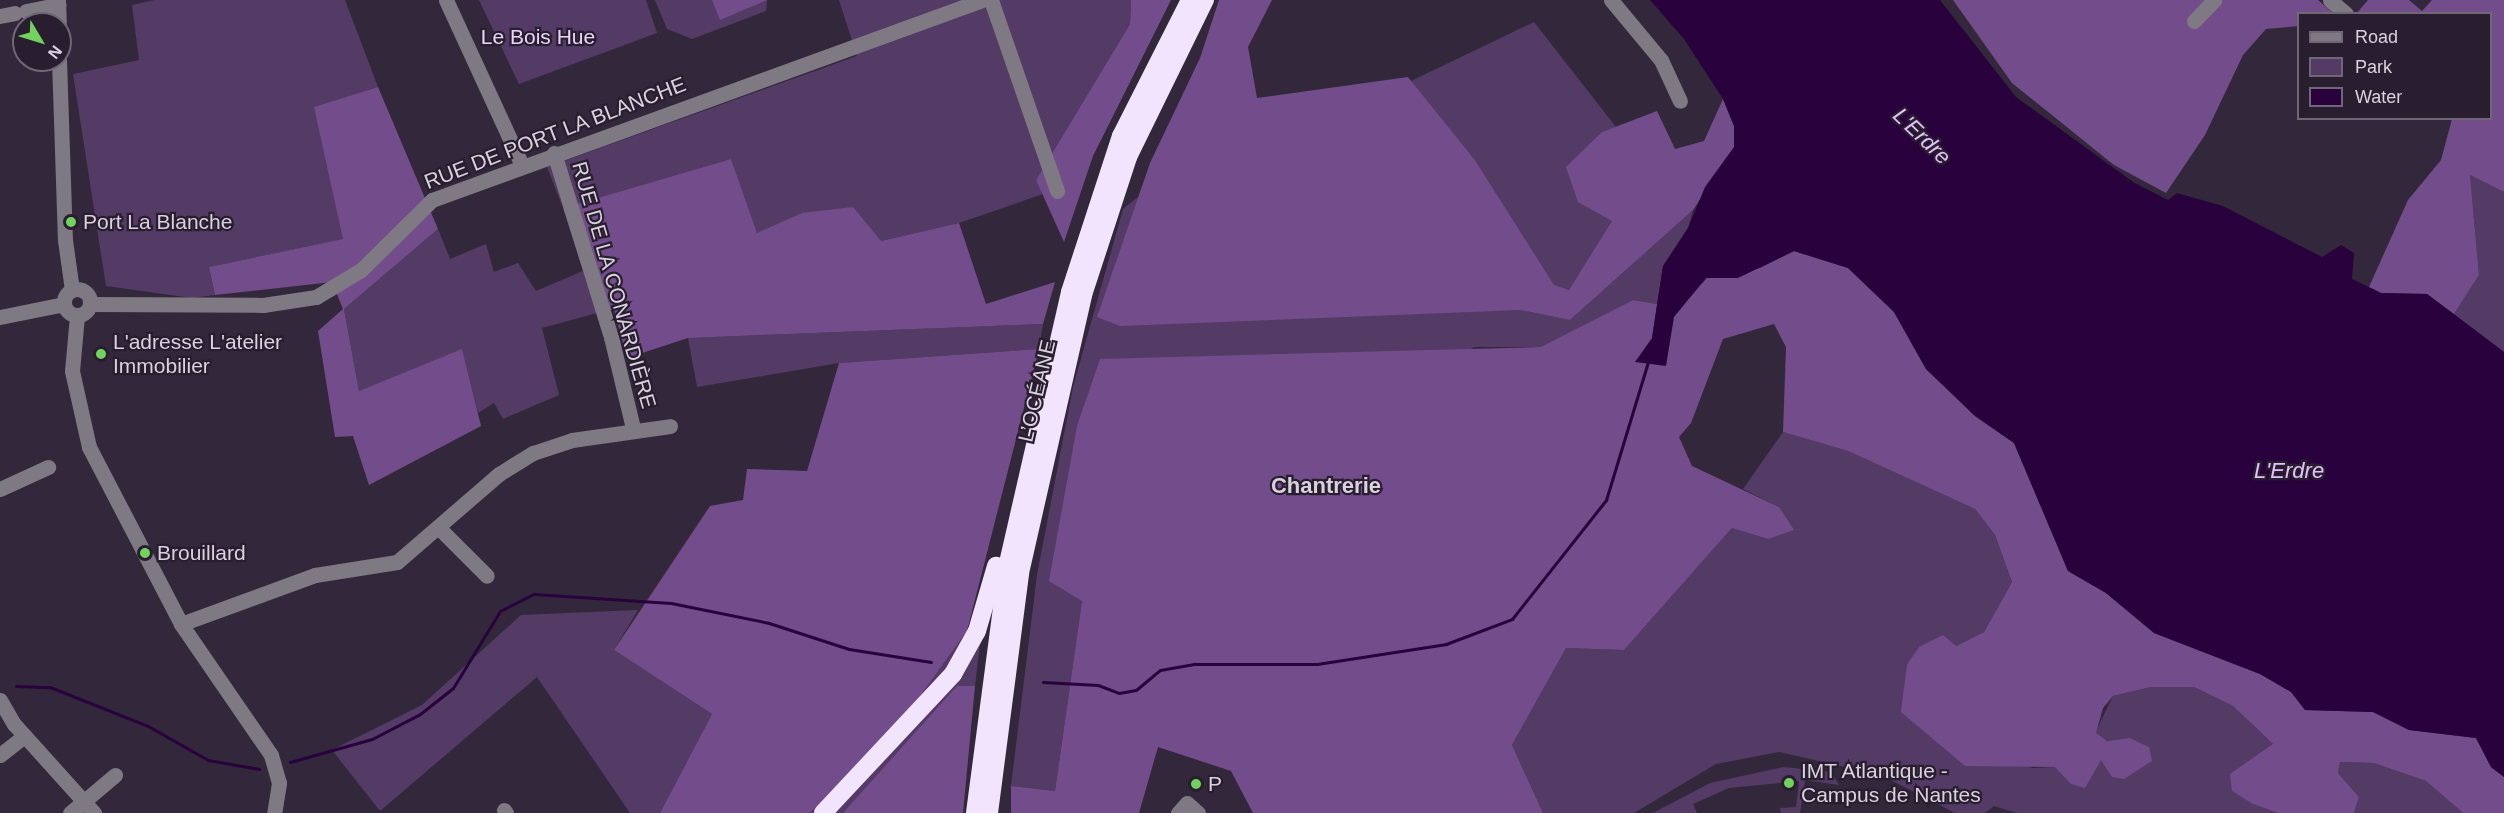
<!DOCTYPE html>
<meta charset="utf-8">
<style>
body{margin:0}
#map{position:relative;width:2504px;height:813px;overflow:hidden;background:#33283b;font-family:Helvetica,sans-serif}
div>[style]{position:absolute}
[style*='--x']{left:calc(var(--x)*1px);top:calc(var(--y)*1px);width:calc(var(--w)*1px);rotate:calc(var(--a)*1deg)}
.green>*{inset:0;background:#543b65}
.forest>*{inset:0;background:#734d8b}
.water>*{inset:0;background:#29023d}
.stream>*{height:3px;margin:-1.5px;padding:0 1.5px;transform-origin:1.5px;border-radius:1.5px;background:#29023d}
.minor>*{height:15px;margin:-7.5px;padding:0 7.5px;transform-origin:7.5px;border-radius:7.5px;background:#7f7983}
.minor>.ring{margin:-7.5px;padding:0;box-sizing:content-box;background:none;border:15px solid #7f7983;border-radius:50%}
.highway>*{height:18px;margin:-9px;padding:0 9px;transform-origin:9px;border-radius:9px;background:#f2e4fd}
.dots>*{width:16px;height:16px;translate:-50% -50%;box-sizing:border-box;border:3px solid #291e30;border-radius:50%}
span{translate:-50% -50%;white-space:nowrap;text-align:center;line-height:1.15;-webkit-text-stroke:4.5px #291e30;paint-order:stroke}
.park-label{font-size:21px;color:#ead5f9}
.street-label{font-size:21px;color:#d9d2de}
.poi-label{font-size:21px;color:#d9d2de}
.left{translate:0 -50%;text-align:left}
.water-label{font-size:22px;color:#e1c1f7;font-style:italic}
.neighbourhood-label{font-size:22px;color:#d9d2de;font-weight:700}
.legend{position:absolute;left:2297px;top:12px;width:195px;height:108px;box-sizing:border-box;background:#291e30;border:2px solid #6f6676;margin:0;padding:8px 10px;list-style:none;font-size:18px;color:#d9d2de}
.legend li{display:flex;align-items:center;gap:12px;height:30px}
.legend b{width:30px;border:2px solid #6f6676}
.north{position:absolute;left:12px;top:12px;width:60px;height:60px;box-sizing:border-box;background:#291e30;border:2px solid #6f6676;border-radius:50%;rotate:128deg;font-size:16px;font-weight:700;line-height:24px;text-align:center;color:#d9d2de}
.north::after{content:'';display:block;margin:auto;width:21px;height:27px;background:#71d35e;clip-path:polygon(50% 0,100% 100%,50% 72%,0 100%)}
</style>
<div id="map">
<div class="green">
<i style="clip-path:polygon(154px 0,345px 0,378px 87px,315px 107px,344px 239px,209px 267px,215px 295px,192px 298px,106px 286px,73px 74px,139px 60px,132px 5px)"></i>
<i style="clip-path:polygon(479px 0,646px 0,657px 33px,519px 84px)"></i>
<i style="clip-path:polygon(655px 0,767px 0,766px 11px,692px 39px,667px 29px)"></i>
<i style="clip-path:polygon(839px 0,1131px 0,1130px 24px,1036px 180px,1043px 194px,959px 223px,881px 241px,802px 213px,757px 234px,731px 159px,563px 208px,547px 167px,857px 56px)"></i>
<i style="clip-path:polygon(1534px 22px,1616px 127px,1602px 132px,1579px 202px,1613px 221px,1569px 290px,1554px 286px,1475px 160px,1411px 81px)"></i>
<i style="clip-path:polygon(2470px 175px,2504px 192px,2504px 352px,2454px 314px,2479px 275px)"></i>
<i style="clip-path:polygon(1139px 196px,1098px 317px,1520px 310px,1570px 320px,1693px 210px,1688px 228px,1663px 266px,1657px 304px,1633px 300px,1542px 347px,1474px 347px,1082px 601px,1055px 791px,1011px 786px,1037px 575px,1073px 387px,1123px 209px)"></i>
<i style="clip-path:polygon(438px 229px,450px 259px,486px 244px,494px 272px,518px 263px,536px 291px,583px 271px,597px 313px,542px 328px,559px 395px,503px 419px,494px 403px,478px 413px,462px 350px,359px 391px,344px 309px)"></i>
<i style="clip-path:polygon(1043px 324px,1039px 349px,839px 363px,697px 387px,688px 338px)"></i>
<i style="clip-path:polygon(1783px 432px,1848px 451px,1975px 509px,1995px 535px,2012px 582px,1984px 632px,1956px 646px,1919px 647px,1907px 664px,1902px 712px,2032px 768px,2056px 767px,2071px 784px,2129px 738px,2107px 741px,2095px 733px,2113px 696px,2151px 687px,2194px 687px,2233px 706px,2274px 745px,2255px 757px,2253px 804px,2278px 813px,2017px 813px,1994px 806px,1985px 813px,1955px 813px,1881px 775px,1779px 752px,1716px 764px,1634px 813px,1543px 813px,1512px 745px,1566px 648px,1624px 650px,1732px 528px,1768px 539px,1779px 507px,1743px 489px)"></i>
<i style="clip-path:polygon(638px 610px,614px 650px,712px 714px,660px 813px,630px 813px,537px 677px,380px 811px,332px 750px,422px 705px,521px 615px)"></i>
<i style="clip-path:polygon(967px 631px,980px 644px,975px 686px,843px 813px,810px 813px,913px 706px)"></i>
<i style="clip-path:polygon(2340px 762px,2374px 763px,2426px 781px,2463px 813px,2354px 813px,2359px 797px,2338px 773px)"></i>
<i style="clip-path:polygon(1784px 767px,1831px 772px,1839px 785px,1805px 780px,1800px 813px,1781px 813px,1780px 808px,1796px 807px,1799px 781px,1729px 788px,1693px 804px,1697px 813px,1653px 813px,1710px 783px)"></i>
</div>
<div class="forest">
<i style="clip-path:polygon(712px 0,767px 0,720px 20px)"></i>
<i style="clip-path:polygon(1131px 0,1171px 0,1093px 156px,1064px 242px,1036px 180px,1130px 24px)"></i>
<i style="clip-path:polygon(1219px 0,1272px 0,1248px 47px,1257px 98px,1408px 77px,1475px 160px,1554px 285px,1569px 290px,1612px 221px,1578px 202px,1566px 167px,1602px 132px,1657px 111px,1675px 149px,1704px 141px,1723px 99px,1734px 126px,1734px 148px,1693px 210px,1570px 320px,1520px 310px,1120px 326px,1097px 317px,1150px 163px,1200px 58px)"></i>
<i style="clip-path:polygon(1953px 0,2318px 0,2333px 13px,2298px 14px,2298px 26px,2266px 29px,2243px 55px,2205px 135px,2166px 193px,2114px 165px,2012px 83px)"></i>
<i style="clip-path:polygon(2368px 0,2409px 0,2422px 11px,2432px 0,2504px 0,2504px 192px,2470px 175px,2479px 275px,2454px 314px,2427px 294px,2381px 293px,2369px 287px,2408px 200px,2441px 160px,2452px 119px,2490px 118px,2490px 14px,2356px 14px)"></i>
<i style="clip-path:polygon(378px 87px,438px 229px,344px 309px,359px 391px,462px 349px,481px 426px,369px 485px,353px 436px,335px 437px,318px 331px,343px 309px,332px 282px,215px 295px,209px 267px,343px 239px,314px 107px)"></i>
<i style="clip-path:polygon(731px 159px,757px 233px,802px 213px,853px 207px,881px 241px,959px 223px,986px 304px,1055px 282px,1043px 324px,688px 338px,627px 358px,614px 309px,597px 313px,563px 208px)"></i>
<i style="clip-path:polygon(1794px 251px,1848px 268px,1894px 312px,1926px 369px,1975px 416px,2014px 443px,2068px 571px,2106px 593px,2154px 633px,2260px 674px,2291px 692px,2305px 710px,2373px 712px,2409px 730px,2476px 738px,2491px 767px,2504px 777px,2504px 813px,2463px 813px,2426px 781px,2374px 763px,2340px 762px,2338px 773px,2359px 797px,2354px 813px,2278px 813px,2253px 804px,2232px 791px,2230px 774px,2273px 744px,2233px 706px,2194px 687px,2151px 687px,2113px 696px,2103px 708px,2096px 733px,2107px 741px,2129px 738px,2149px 747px,2152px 761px,2124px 779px,2112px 777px,2101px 760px,2085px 788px,2071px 784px,2055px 767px,1965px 766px,1901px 712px,1907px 664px,1919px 647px,1943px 635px,1956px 646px,1984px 632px,2012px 582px,1995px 535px,1975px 509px,1848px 451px,1783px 432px,1786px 347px,1774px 324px,1723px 339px,1691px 423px,1679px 437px,1692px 466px,1779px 507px,1794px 530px,1768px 539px,1732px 528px,1624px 650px,1566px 648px,1512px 745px,1543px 813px,1253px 813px,1231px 771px,1158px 747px,1139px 813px,1011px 813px,1011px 786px,1055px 791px,1082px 601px,1049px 581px,1077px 426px,1100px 359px,1541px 347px,1633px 300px,1657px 304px,1652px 338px,1707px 278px,1760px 268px)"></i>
<i style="clip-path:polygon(1039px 349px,967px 631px,913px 706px,810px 813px,660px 813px,712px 714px,614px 650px,710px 506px,743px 500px,747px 469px,807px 471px,839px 363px)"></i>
<i style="clip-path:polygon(957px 686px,975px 686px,963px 813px,843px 813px)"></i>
</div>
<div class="water">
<i style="clip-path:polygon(1650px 0,1940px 0,2016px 97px,2133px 182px,2168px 200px,2177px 193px,2223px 206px,2322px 257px,2341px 245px,2354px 253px,2352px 279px,2381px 293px,2427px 294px,2504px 352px,2504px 777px,2491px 767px,2476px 738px,2409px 730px,2373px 712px,2305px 710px,2291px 692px,2260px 674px,2154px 633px,2106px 593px,2068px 571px,2014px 443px,1975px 416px,1926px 369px,1894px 312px,1848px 268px,1794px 251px,1738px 278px,1706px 278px,1674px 317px,1666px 366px,1635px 362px,1652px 338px,1663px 266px,1688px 228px,1705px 187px,1734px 147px,1734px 126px,1723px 99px,1684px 39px)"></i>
</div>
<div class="stream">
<i style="--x:1043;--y:682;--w:55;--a:3.1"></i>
<i style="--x:1098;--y:685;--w:22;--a:21"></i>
<i style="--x:1119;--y:693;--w:17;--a:-10"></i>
<i style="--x:1136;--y:690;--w:31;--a:-40"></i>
<i style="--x:1160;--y:670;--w:36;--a:-10"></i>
<i style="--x:1195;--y:664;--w:122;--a:0"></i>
<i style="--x:1317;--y:664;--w:131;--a:-8.8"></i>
<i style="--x:1446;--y:644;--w:71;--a:-20.7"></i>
<i style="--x:1512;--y:619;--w:152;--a:-51.7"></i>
<i style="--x:1606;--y:500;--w:144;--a:-73.1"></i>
<i style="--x:16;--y:686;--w:34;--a:2"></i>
<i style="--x:50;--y:687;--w:105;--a:21.7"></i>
<i style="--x:148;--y:726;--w:69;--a:29.5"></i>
<i style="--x:208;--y:760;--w:52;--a:10"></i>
<i style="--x:290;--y:762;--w:85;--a:-15.7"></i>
<i style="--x:372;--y:739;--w:54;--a:-27.5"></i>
<i style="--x:420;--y:714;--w:42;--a:-38.2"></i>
<i style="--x:453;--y:688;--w:90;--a:-58.6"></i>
<i style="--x:500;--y:611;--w:38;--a:-27"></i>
<i style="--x:534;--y:594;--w:137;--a:3.8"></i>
<i style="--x:671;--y:603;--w:100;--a:11.5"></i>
<i style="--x:769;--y:623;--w:84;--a:18"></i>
<i style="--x:849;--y:649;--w:83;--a:9"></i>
</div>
<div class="minor">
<i style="--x:58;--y:0;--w:24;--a:88"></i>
<i style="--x:446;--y:0;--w:182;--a:65.3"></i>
<i style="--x:991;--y:0;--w:202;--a:70.9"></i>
<i style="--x:1611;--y:0;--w:78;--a:50.2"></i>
<i style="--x:1661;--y:60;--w:45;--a:65.1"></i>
<i style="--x:2330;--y:0;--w:21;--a:41"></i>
<i style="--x:26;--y:11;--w:33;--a:-11"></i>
<i style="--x:0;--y:16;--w:15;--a:-11"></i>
<i style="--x:2194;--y:21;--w:29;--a:-46"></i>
<i style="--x:59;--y:60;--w:180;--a:88.1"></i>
<i style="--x:65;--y:240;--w:50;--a:82"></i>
<i style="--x:554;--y:153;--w:193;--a:72.8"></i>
<i style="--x:611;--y:337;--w:94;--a:76.4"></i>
<i class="ring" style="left:64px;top:289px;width:11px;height:11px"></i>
<i style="--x:90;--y:304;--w:173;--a:0.3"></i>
<i style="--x:263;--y:305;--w:54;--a:-8.6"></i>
<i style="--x:316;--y:297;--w:52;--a:-31"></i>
<i style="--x:361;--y:270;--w:100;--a:-44.6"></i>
<i style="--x:432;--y:200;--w:585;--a:-19.98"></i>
<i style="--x:77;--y:316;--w:55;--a:95.2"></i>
<i style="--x:72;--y:371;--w:78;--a:77.4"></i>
<i style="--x:89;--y:447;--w:199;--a:62.5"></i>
<i style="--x:181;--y:624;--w:159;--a:55.5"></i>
<i style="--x:271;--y:755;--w:29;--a:74"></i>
<i style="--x:279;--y:783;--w:30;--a:99"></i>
<i style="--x:0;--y:317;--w:65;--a:-11.5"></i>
<i style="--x:0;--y:489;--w:53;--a:-24.6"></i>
<i style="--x:440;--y:529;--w:66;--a:45"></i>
<i style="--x:181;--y:624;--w:143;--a:-20.1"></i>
<i style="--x:315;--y:575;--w:83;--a:-9"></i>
<i style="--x:397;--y:562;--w:135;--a:-40.8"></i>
<i style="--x:499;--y:474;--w:40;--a:-32"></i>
<i style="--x:533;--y:453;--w:41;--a:-18.4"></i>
<i style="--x:572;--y:440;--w:99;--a:-8.1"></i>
<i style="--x:0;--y:700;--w:28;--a:60"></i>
<i style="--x:14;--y:724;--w:120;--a:48"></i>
<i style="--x:0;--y:755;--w:31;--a:-38"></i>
<i style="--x:504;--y:810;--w:4;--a:56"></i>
<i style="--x:70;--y:813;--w:59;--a:-40.2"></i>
<i style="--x:1178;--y:813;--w:13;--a:-48"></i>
<i style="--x:1187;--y:803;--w:15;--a:42"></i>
</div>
<div class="highway">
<i style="--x:823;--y:813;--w:190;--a:-46.9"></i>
<i style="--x:953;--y:674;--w:49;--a:-60.8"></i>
<i style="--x:977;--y:631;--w:68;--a:-73.7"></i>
<i style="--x:975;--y:813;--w:252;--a:-82.5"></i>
<i style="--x:1008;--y:563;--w:278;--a:-77.1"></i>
<i style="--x:1070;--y:292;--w:164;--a:-71.9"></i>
<i style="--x:1121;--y:136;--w:153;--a:-63.1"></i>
<i style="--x:989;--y:813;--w:242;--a:-82.6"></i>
<i style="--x:1020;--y:573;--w:285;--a:-77.2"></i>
<i style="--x:1083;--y:295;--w:145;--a:-71.9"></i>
<i style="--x:1128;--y:157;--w:175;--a:-63.9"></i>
</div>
<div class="dots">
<i style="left:71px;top:222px;background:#71d35e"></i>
<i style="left:101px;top:354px;background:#71d35e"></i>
<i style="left:145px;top:553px;background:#71d35e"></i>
<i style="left:1789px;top:783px;background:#71d35e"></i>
<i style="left:1196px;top:784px;background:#71d35e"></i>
</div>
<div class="park-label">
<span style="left:538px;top:37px">Le Bois Hue</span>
</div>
<div class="street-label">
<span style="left:555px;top:133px;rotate:-21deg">RUE DE PORT LA BLANCHE</span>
<span style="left:614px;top:285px;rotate:74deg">RUE DE LA CONARDIÈRE</span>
<span style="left:1037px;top:391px;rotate:-77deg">L’OCÉANE</span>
</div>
<div class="poi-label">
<span class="left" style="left:83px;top:222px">Port La Blanche</span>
<span class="left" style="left:113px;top:354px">L'adresse L'atelier<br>Immobilier</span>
<span class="left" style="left:157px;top:553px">Brouillard</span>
<span class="left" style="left:1801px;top:783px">IMT Atlantique -<br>Campus de Nantes</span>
<span class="left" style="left:1208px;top:784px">P</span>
</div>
<div class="water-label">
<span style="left:1922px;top:136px;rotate:44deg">L'Erdre</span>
<span style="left:2289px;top:471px">L'Erdre</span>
</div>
<div class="neighbourhood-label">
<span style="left:1326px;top:486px">Chantrerie</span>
</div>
<ul class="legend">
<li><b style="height:8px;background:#7f7983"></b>Road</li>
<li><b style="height:16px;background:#543b65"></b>Park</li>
<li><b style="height:16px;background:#29023d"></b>Water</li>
</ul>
<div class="north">N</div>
</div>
